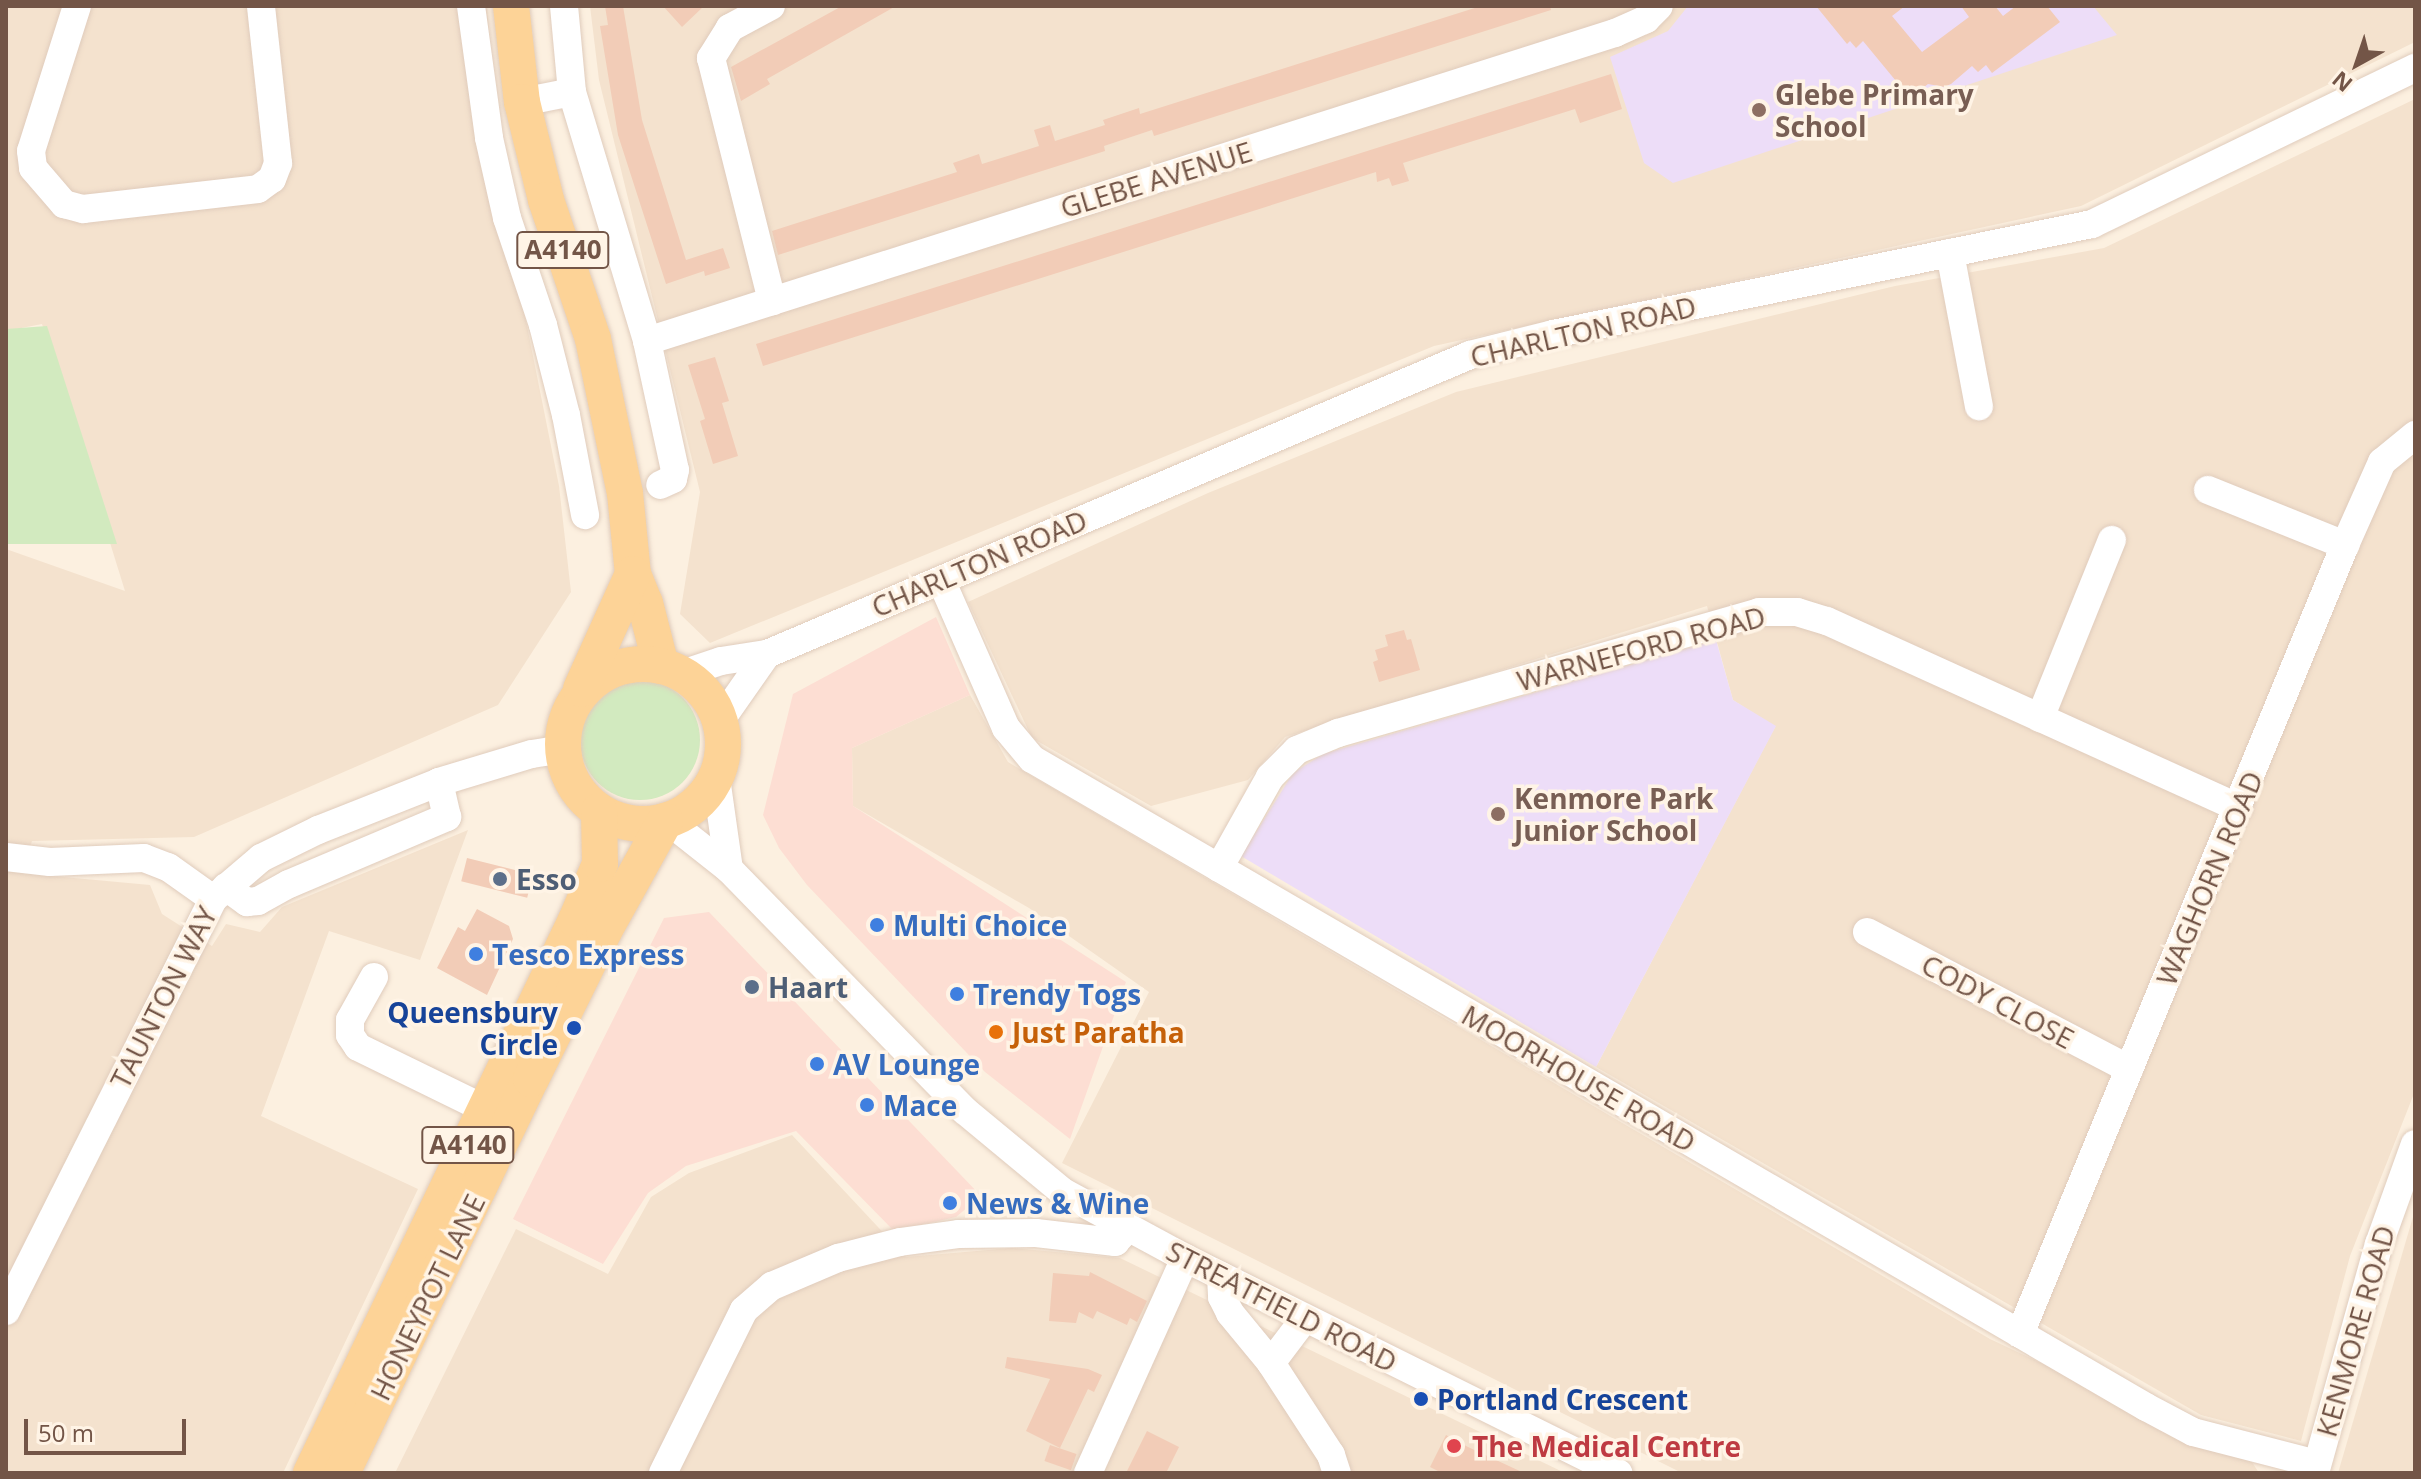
<!DOCTYPE html>
<style>
body{margin:0}
#map{position:relative;width:2421px;height:1479px;overflow:hidden;background:#fcf0e0;font-family:"Open Sans",sans-serif}
div>[style]{position:absolute}
[style*='--x']{left:calc(var(--x)*1px);top:calc(var(--y)*1px);width:calc(var(--w)*1px);rotate:calc(var(--a)*1deg)}
.residential>*{inset:0;background:#f4e2ce}
.commercial>*{inset:0;background:#fdded3}
.education>*{inset:0;background:#edddf8}
.green>*{inset:0;background:#d2eabf}
.round{border-radius:50%}
.building>*{inset:0;background:#f2ccb7;transform-origin:0 0}
.roads{filter:drop-shadow(0 0 2px #e0ccbc) drop-shadow(0 0 2px #e0ccbc)}
.minor>*{height:28px;margin:-14px;padding:0 14px;transform-origin:14px;border-radius:14px;background:#fff}
.major>*{height:36px;margin:-18px;padding:0 18px;transform-origin:18px;border-radius:18px;background:#fdd397}
.major>.ring{margin:-18px;padding:0;box-sizing:content-box;background:none;border:36px solid #fdd397;border-radius:50%}
.dots>*{width:22px;height:22px;translate:-50% -50%;box-sizing:border-box;border:4px solid #fff4e6;border-radius:50%}
span{translate:-50% -50%;white-space:nowrap;text-align:center;line-height:1.15;-webkit-text-stroke:7px #fff4e6;paint-order:stroke}
.shield-label span{padding:2px 6px;background:#fff4e6;border:2px solid;border-radius:6px;-webkit-text-stroke-width:0}
.shield-label{font-size:26px;color:#735547;font-weight:700}
.education-label{font-size:28px;color:#785e54;font-weight:700}
.left{translate:0 -50%;text-align:left}
.street-label{font-size:28px;color:#735547}
.service-label{font-size:28px;color:#4e5e75;font-weight:700}
.shop-label{font-size:28px;color:#366cbe;font-weight:700}
.transit-label{font-size:28px;color:#164399;font-weight:700}
.right{translate:-100% -50%;text-align:right}
.food-label{font-size:28px;color:#c56008;font-weight:700}
.health-label{font-size:28px;color:#be3a42;font-weight:700}
.frame{position:absolute;inset:0;border:8px solid #735547;pointer-events:none}
.north{position:absolute;left:2317px;top:24px;width:80px;height:80px;-webkit-text-stroke:6px #fff4e6;paint-order:stroke;rotate:220deg;font-size:22px;font-weight:700;line-height:32px;text-align:center;color:#735547}
.north::after{content:'';display:block;margin:auto;width:28px;height:36px;background:#735547;clip-path:polygon(50% 0,100% 100%,50% 72%,0 100%)}
.scale{position:absolute;left:24px;top:1419px;width:162px;height:36px;box-sizing:border-box;border:4px solid #735547;border-top:0;padding-left:10px;font-size:24px;line-height:28px;white-space:nowrap;color:#735547;-webkit-text-stroke:6px #fff4e6;paint-order:stroke}
</style>
<div id="map">
<div class="residential">
<i style="clip-path:polygon(6px 6px,487px 6px,503px 206px,559px 486px,571px 592px,498px 705px,194px 837px,32px 841px,20px 873px,150px 885px,162px 914px,212px 946px,226px 924px,260px 932px,282px 907px,468px 830px,420px 960px,329px 931px,261px 1116px,418px 1189px,283px 1473px,6px 1473px,6px 549px,125px 591px,42px 324px,6px 331px)"></i>
<i style="clip-path:polygon(590px 6px,2415px 6px,2415px 42px,2081px 206px,1434px 346px,710px 643px,680px 614px,700px 492px,599px 80px)"></i>
<i style="clip-path:polygon(2415px 99px,2415px 1091px,2350px 1256px,2301px 1441px,2201px 1415px,1596px 1067px,1775px 727px,1733px 700px,1707px 606px,1285px 737px,1248px 780px,1151px 806px,1032px 738px,968px 602px,1208px 493px,1456px 392px,1895px 286px,2104px 248px)"></i>
<i style="clip-path:polygon(970px 695px,1008px 762px,1990px 1339px,2252px 1462px,2259px 1473px,1682px 1473px,1062px 1163px,1149px 992px,1029px 908px,853px 806px,852px 748px)"></i>
<i style="clip-path:polygon(792px 1135px,906px 1257px,1012px 1248px,1120px 1258px,1565px 1473px,395px 1473px,516px 1229px,608px 1274px,651px 1197px,689px 1173px)"></i>
<i style="clip-path:polygon(2415px 1210px,2415px 1473px,2338px 1473px)"></i>
</div>
<div class="commercial">
<i style="clip-path:polygon(936px 617px,970px 695px,852px 748px,853px 806px,1126px 982px,1070px 1139px,985px 1072px,807px 885px,779px 848px,763px 815px,793px 694px)"></i>
<i style="clip-path:polygon(709px 912px,981px 1196px,956px 1217px,894px 1231px,796px 1131px,686px 1166px,648px 1193px,603px 1264px,513px 1219px,664px 918px)"></i>
</div>
<div class="education">
<i style="clip-path:polygon(1688px 6px,2093px 6px,2117px 35px,1673px 183px,1644px 163px,1610px 57px,1668px 31px)"></i>
<i style="clip-path:polygon(1716px 640px,1733px 700px,1776px 726px,1596px 1067px,1241px 856px,1293px 773px,1323px 754px)"></i>
</div>
<div class="green">
<i style="clip-path:polygon(47px 326px,117px 544px,6px 544px,6px 329px)"></i>
<i class="round" style="left:580px;top:680px;width:120px;height:120px"></i>
</div>
<div class="building">
<i style="clip-path:polygon(605px 6px,623px 6px,642px 120px,686px 260px,723px 248px,730px 268px,705px 276px,704px 271px,666px 284px,618px 135px,600px 26px,608px 25px)"></i>
<i style="clip-path:polygon(663px 6px,704px 6px,682px 27px)"></i>
<i style="clip-path:polygon(842px 6px,896px 6px,767px 79px,770px 84px,741px 101px,731px 67px)"></i>
<i style="clip-path:polygon(1481px 6px,1550px 6px,1551px 10px,1154px 136px,1152px 130px,1104px 146px,1105px 151px,778px 255px,772px 231px,957px 172px,953px 163px,979px 154px,982px 164px,1039px 146px,1034px 130px,1050px 125px,1055px 141px,1105px 125px,1103px 120px,1139px 108px,1140px 114px)"></i>
<i style="clip-path:polygon(1816px 6px,1905px 6px,1892px 16px,1922px 52px,1969px 17px,1961px 6px,1995px 6px,2003px 16px,2016px 6px,2047px 6px,2060px 22px,1992px 73px,1986px 65px,1978px 72px,1972px 66px,1951px 84px,1944px 87px,1928px 84px,1910px 98px,1863px 41px,1856px 48px,1850px 41px,1847px 44px)"></i>
<i style="clip-path:polygon(1611px 74px,1622px 109px,1580px 123px,1575px 109px,1403px 163px,1409px 181px,1392px 186px,1389px 178px,1377px 182px,1376px 172px,763px 366px,756px 344px)"></i>
<i style="clip-path:polygon(715px 357px,729px 401px,722px 403px,738px 456px,713px 464px,700px 421px,705px 419px,688px 365px)"></i>
<i style="clip-path:polygon(1404px 630px,1407px 640px,1411px 639px,1420px 670px,1379px 682px,1373px 662px,1378px 660px,1375px 650px,1388px 646px,1385px 635px)"></i>
<i style="left:467px;top:858px;width:68px;height:24px;rotate:14deg"></i>
<i style="clip-path:polygon(477px 909px,509px 926px,513px 939px,487px 995px,437px 968px,458px 927px,465px 931px)"></i>
<i style="clip-path:polygon(1090px 1272px,1147px 1301px,1137px 1322px,1130px 1318px,1127px 1325px,1097px 1311px,1093px 1319px,1079px 1312px,1076px 1323px,1049px 1321px,1053px 1273px,1089px 1276px)"></i>
<i style="clip-path:polygon(1007px 1357px,1088px 1369px,1102px 1375px,1094px 1392px,1088px 1389px,1060px 1448px,1026px 1431px,1050px 1379px,1005px 1368px)"></i>
<i style="clip-path:polygon(1147px 1431px,1179px 1447px,1166px 1473px,1126px 1473px)"></i>
<i style="clip-path:polygon(1446px 1435px,1468px 1447px,1524px 1473px,1442px 1473px,1430px 1467px)"></i>
<i style="left:1050px;top:1445px;width:28px;height:17px;rotate:19deg"></i>
</div>
<div class="roads">
<div class="minor">
<i style="--x:77;--y:6;--w:152;--a:107.6"></i>
<i style="--x:31;--y:151;--w:17;--a:83"></i>
<i style="--x:33;--y:168;--w:48;--a:49.3"></i>
<i style="--x:64;--y:204;--w:20;--a:15"></i>
<i style="--x:83;--y:209;--w:176;--a:-6.5"></i>
<i style="--x:258;--y:189;--w:17;--a:-36"></i>
<i style="--x:272;--y:179;--w:17;--a:-69"></i>
<i style="--x:278;--y:163;--w:158;--a:-96.2"></i>
<i style="--x:471;--y:6;--w:133;--a:82.2"></i>
<i style="--x:489;--y:138;--w:82;--a:77.3"></i>
<i style="--x:507;--y:218;--w:113;--a:71.4"></i>
<i style="--x:543;--y:325;--w:93;--a:75.7"></i>
<i style="--x:566;--y:415;--w:102;--a:79.2"></i>
<i style="--x:564;--y:6;--w:86;--a:84.7"></i>
<i style="--x:572;--y:92;--w:260;--a:73.2"></i>
<i style="--x:647;--y:341;--w:132;--a:77.8"></i>
<i style="--x:675;--y:470;--w:9;--a:103"></i>
<i style="--x:673;--y:479;--w:14;--a:155"></i>
<i style="--x:771;--y:6;--w:47;--a:151.8"></i>
<i style="--x:730;--y:28;--w:36;--a:122"></i>
<i style="--x:711;--y:58;--w:251;--a:75.9"></i>
<i style="--x:522;--y:102;--w:51;--a:-11.3"></i>
<i style="--x:1950;--y:253;--w:156;--a:79.3"></i>
<i style="--x:647;--y:341;--w:1016;--a:-17.65"></i>
<i style="--x:1615;--y:33;--w:34;--a:-24"></i>
<i style="--x:1646;--y:19;--w:18;--a:-45"></i>
<i style="--x:2208;--y:490;--w:148;--a:21.9"></i>
<i style="--x:941;--y:580;--w:162;--a:66.3"></i>
<i style="--x:1006;--y:728;--w:40;--a:50"></i>
<i style="--x:1032;--y:759;--w:1289;--a:30.19"></i>
<i style="--x:2146;--y:1407;--w:53;--a:28"></i>
<i style="--x:2193;--y:1432;--w:128;--a:14.5"></i>
<i style="--x:682;--y:674;--w:41;--a:-18.4"></i>
<i style="--x:721;--y:661;--w:47;--a:-8.7"></i>
<i style="--x:767;--y:654;--w:764;--a:-23.04"></i>
<i style="--x:1470;--y:355;--w:86;--a:-14.2"></i>
<i style="--x:1553;--y:334;--w:550;--a:-11.53"></i>
<i style="--x:2092;--y:224;--w:359;--a:-25.8"></i>
<i style="--x:2040;--y:718;--w:192;--a:-68"></i>
<i style="--x:720;--y:721;--w:82;--a:-55"></i>
<i style="--x:716;--y:778;--w:92;--a:81.9"></i>
<i style="--x:667;--y:820;--w:79;--a:38.3"></i>
<i style="--x:729;--y:869;--w:338;--a:45.7"></i>
<i style="--x:965;--y:1111;--w:127;--a:39.6"></i>
<i style="--x:1063;--y:1192;--w:139;--a:28.4"></i>
<i style="--x:1185;--y:1258;--w:484;--a:26.4"></i>
<i style="--x:6;--y:857;--w:44;--a:6.5"></i>
<i style="--x:50;--y:862;--w:94;--a:-2.4"></i>
<i style="--x:144;--y:858;--w:26;--a:21"></i>
<i style="--x:168;--y:867;--w:55;--a:35.4"></i>
<i style="--x:1219;--y:868;--w:104;--a:-60.7"></i>
<i style="--x:1270;--y:777;--w:38;--a:-45"></i>
<i style="--x:1297;--y:750;--w:44;--a:-22.5"></i>
<i style="--x:1338;--y:733;--w:438;--a:-16"></i>
<i style="--x:1759;--y:612;--w:38;--a:0"></i>
<i style="--x:1797;--y:612;--w:31;--a:17"></i>
<i style="--x:1827;--y:621;--w:452;--a:24.4"></i>
<i style="--x:226;--y:887;--w:26;--a:36"></i>
<i style="--x:247;--y:902;--w:11;--a:-5"></i>
<i style="--x:258;--y:901;--w:35;--a:-29"></i>
<i style="--x:289;--y:884;--w:172;--a:-23"></i>
<i style="--x:447;--y:817;--w:36;--a:-103"></i>
<i style="--x:1867;--y:932;--w:296;--a:27.6"></i>
<i style="--x:374;--y:977;--w:49;--a:119.2"></i>
<i style="--x:350;--y:1020;--w:15;--a:90"></i>
<i style="--x:350;--y:1035;--w:14;--a:56"></i>
<i style="--x:358;--y:1047;--w:141;--a:26"></i>
<i style="--x:1221;--y:1276;--w:21;--a:87"></i>
<i style="--x:1222;--y:1297;--w:18;--a:63"></i>
<i style="--x:1230;--y:1313;--w:65;--a:50.6"></i>
<i style="--x:1271;--y:1363;--w:110;--a:56.9"></i>
<i style="--x:1331;--y:1455;--w:19;--a:72"></i>
<i style="--x:6;--y:1311;--w:461;--a:-63.3"></i>
<i style="--x:213;--y:899;--w:63;--a:-40.5"></i>
<i style="--x:261;--y:858;--w:64;--a:-26.2"></i>
<i style="--x:318;--y:830;--w:130;--a:-21.6"></i>
<i style="--x:439;--y:782;--w:97;--a:-16.8"></i>
<i style="--x:532;--y:754;--w:31;--a:-9"></i>
<i style="--x:2020;--y:1334;--w:853;--a:-67.61"></i>
<i style="--x:2345;--y:545;--w:91;--a:-66"></i>
<i style="--x:2382;--y:462;--w:43;--a:-39.3"></i>
<i style="--x:1271;--y:1363;--w:56;--a:-52.9"></i>
<i style="--x:663;--y:1473;--w:182;--a:-63.6"></i>
<i style="--x:744;--y:1310;--w:37;--a:-41"></i>
<i style="--x:772;--y:1286;--w:72;--a:-23"></i>
<i style="--x:838;--y:1258;--w:64;--a:-14.5"></i>
<i style="--x:900;--y:1242;--w:60;--a:-7.7"></i>
<i style="--x:959;--y:1234;--w:77;--a:-0.7"></i>
<i style="--x:1036;--y:1233;--w:80;--a:6.5"></i>
<i style="--x:1115;--y:1242;--w:19;--a:-47"></i>
<i style="--x:1088;--y:1473;--w:236;--a:-65.7"></i>
<i style="--x:2315;--y:1473;--w:238;--a:-74.4"></i>
<i style="--x:2379;--y:1244;--w:106;--a:-70.2"></i>
</div>
<div class="major">
<i style="--x:511;--y:6;--w:97;--a:83.5"></i>
<i style="--x:522;--y:102;--w:101;--a:76.2"></i>
<i style="--x:546;--y:200;--w:147;--a:71.3"></i>
<i style="--x:593;--y:339;--w:157;--a:78.3"></i>
<i style="--x:625;--y:493;--w:81;--a:84.4"></i>
<i style="--x:633;--y:574;--w:31;--a:68"></i>
<i style="--x:645;--y:603;--w:65;--a:75.7"></i>
<i class="ring" style="left:563px;top:664px;width:124px;height:124px"></i>
<i style="--x:581;--y:689;--w:126;--a:-65.7"></i>
<i style="--x:311;--y:1473;--w:613;--a:-64.4"></i>
<i style="--x:576;--y:920;--w:61;--a:-66.8"></i>
<i style="--x:600;--y:864;--w:53;--a:-91.1"></i>
<i style="--x:342;--y:1473;--w:437;--a:-64.4"></i>
<i style="--x:531;--y:1079;--w:165;--a:-63.7"></i>
<i style="--x:604;--y:931;--w:126;--a:-61"></i>
</div>
</div>
<div class="dots">
<i style="left:1759px;top:110px;background:#8d6e63"></i>
<i style="left:1498px;top:814px;background:#8d6e63"></i>
<i style="left:500px;top:879px;background:#5c6f8a"></i>
<i style="left:877px;top:925px;background:#3f7fe0"></i>
<i style="left:476px;top:954px;background:#3f7fe0"></i>
<i style="left:752px;top:987px;background:#5c6f8a"></i>
<i style="left:957px;top:994px;background:#3f7fe0"></i>
<i style="left:574px;top:1028px;background:#1a4fb4"></i>
<i style="left:996px;top:1032px;background:#e8710a"></i>
<i style="left:817px;top:1064px;background:#3f7fe0"></i>
<i style="left:867px;top:1105px;background:#3f7fe0"></i>
<i style="left:950px;top:1203px;background:#3f7fe0"></i>
<i style="left:1421px;top:1399px;background:#1a4fb4"></i>
<i style="left:1454px;top:1446px;background:#e0444e"></i>
</div>
<div class="shield-label">
<span style="left:563px;top:250px">A4140</span>
<span style="left:468px;top:1145px">A4140</span>
</div>
<div class="education-label">
<span class="left" style="left:1775px;top:110px">Glebe Primary<br>School</span>
<span class="left" style="left:1514px;top:814px">Kenmore Park<br>Junior School</span>
</div>
<div class="street-label">
<span style="left:1156px;top:179px;rotate:-17deg">GLEBE AVENUE</span>
<span style="left:1583px;top:331px;rotate:-13deg">CHARLTON ROAD</span>
<span style="left:979px;top:563px;rotate:-23deg">CHARLTON ROAD</span>
<span style="left:1641px;top:648px;rotate:-15deg">WARNEFORD ROAD</span>
<span style="left:2209px;top:878px;rotate:-67deg">WAGHORN ROAD</span>
<span style="left:163px;top:997px;rotate:-63deg">TAUNTON WAY</span>
<span style="left:1998px;top:1001px;rotate:28deg">CODY CLOSE</span>
<span style="left:1579px;top:1078px;rotate:30deg">MOORHOUSE ROAD</span>
<span style="left:427px;top:1297px;rotate:-64deg">HONEYPOT LANE</span>
<span style="left:1282px;top:1306px;rotate:27deg">STREATFIELD ROAD</span>
<span style="left:2355px;top:1331px;rotate:-74deg">KENMORE ROAD</span>
</div>
<div class="service-label">
<span class="left" style="left:516px;top:879px">Esso</span>
<span class="left" style="left:768px;top:987px">Haart</span>
</div>
<div class="shop-label">
<span class="left" style="left:893px;top:925px">Multi Choice</span>
<span class="left" style="left:492px;top:954px">Tesco Express</span>
<span class="left" style="left:973px;top:994px">Trendy Togs</span>
<span class="left" style="left:833px;top:1064px">AV Lounge</span>
<span class="left" style="left:883px;top:1105px">Mace</span>
<span class="left" style="left:966px;top:1203px">News &amp; Wine</span>
</div>
<div class="transit-label">
<span class="right" style="left:558px;top:1028px">Queensbury<br>Circle</span>
<span class="left" style="left:1437px;top:1399px">Portland Crescent</span>
</div>
<div class="food-label">
<span class="left" style="left:1012px;top:1032px">Just Paratha</span>
</div>
<div class="health-label">
<span class="left" style="left:1472px;top:1446px">The Medical Centre</span>
</div>
<div class="frame"></div>
<div class="north">N</div>
<div class="scale">50 m</div>
</div>
